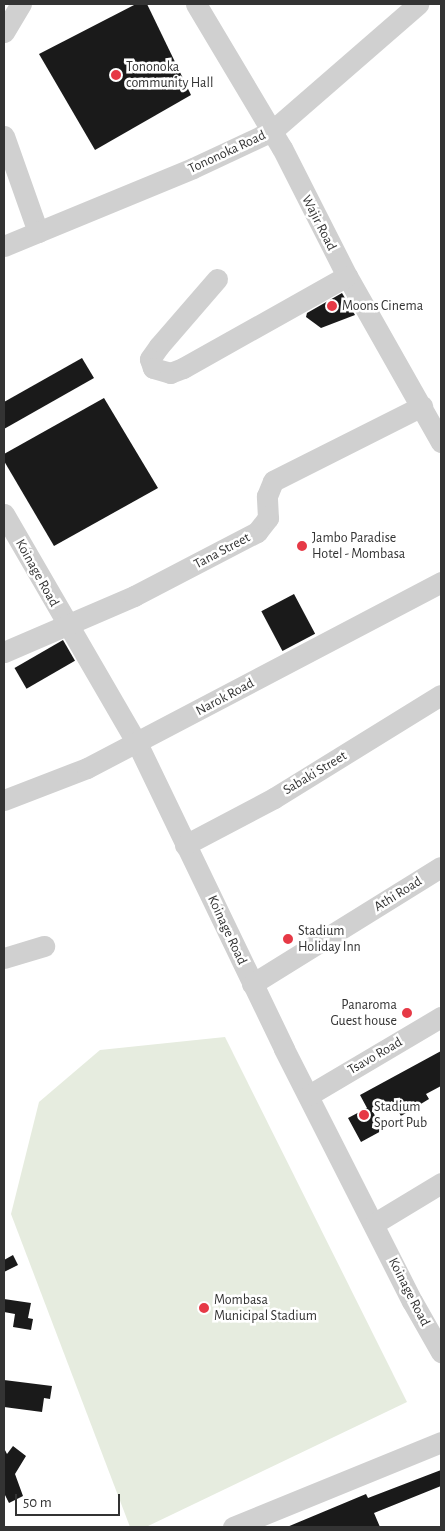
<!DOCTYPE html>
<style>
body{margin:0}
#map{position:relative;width:445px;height:1531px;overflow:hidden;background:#fff;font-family:"Alegreya Sans",sans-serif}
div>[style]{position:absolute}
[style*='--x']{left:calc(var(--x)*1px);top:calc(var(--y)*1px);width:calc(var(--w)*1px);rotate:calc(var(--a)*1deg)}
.green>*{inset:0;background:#e6ecdf}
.building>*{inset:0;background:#1a1a1a;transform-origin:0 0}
.minor>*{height:21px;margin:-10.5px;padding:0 10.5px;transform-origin:10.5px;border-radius:10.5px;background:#d0d0d0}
.dots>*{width:14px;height:14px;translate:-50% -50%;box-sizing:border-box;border:2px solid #fff;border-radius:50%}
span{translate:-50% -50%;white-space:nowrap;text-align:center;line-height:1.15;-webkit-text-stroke:5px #fff;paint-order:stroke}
.poi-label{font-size:14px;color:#333}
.left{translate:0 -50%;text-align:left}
.right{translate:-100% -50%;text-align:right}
.street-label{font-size:14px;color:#333}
.frame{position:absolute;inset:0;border:5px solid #333;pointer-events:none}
.scale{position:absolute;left:15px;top:1494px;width:105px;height:22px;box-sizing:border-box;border:2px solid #333;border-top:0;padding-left:6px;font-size:15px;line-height:18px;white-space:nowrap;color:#333;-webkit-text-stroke:4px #fff;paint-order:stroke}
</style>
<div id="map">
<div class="green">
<i style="clip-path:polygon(225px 1037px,407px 1402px,146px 1527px,130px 1527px,11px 1214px,39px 1102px,100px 1050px)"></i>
</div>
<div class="building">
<i style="clip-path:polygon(136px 4px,147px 4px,191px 95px,95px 150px,39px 54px)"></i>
<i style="clip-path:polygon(342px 293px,355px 315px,321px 328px,306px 317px,307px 313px)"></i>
<i style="clip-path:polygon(82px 358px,94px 378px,4px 429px,4px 402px)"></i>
<i style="clip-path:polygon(104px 398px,158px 488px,54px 546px,4px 461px,4px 454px)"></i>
<i style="left:294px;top:594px;width:45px;height:37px;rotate:62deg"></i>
<i style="left:63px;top:640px;width:24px;height:56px;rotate:60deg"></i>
<i style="clip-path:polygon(441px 1051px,441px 1086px,426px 1094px,429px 1099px,401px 1116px,392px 1101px,373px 1112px,383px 1130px,361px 1142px,348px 1118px,367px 1108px,360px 1095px)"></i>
<i style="clip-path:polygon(13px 1255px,18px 1265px,4px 1272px,4px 1260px)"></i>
<i style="clip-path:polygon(4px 1299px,31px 1303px,28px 1318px,33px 1319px,31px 1330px,13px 1327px,15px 1314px,4px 1312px)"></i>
<i style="clip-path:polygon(4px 1380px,52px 1386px,50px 1399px,44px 1398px,42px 1412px,4px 1407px)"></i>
<i style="clip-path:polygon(13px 1446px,26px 1456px,15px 1474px,23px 1496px,9px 1503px,4px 1493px,4px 1448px,7px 1454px)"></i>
<i style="clip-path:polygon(441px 1470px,441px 1486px,374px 1513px,380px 1527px,287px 1527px,366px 1494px,368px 1498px)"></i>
</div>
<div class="minor">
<i style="--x:196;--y:4;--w:168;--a:59.2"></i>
<i style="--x:282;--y:148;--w:144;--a:63.1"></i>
<i style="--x:347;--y:276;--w:191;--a:60.5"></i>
<i style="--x:4;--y:32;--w:33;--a:-59"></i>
<i style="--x:4;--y:136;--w:102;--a:70.5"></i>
<i style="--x:4;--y:246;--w:204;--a:-22.4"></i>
<i style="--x:193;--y:168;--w:87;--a:-25.1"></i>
<i style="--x:272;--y:131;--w:194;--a:-41"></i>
<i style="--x:217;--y:279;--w:89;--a:130.9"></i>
<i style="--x:159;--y:346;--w:16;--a:125"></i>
<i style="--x:150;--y:359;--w:9;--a:72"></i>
<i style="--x:153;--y:368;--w:18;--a:16"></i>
<i style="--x:170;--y:373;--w:14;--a:-21"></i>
<i style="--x:183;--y:368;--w:188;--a:-29.3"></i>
<i style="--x:4;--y:514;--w:265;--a:59.9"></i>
<i style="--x:137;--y:743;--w:339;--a:64.3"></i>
<i style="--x:284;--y:1049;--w:283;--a:63.1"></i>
<i style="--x:412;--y:1301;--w:59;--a:60.4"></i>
<i style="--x:4;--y:652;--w:142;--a:-23.3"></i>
<i style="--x:134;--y:596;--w:139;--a:-27.5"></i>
<i style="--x:257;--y:532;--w:18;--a:-52"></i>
<i style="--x:268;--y:518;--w:22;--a:-93"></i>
<i style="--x:267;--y:496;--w:16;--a:-68"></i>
<i style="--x:273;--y:481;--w:167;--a:-26.7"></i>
<i style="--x:4;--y:800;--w:89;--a:-21.1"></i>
<i style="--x:87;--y:768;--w:400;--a:-27.7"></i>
<i style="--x:185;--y:845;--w:101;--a:-27.8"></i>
<i style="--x:274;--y:798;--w:196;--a:-31.7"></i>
<i style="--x:4;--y:958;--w:42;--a:-16.7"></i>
<i style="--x:252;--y:984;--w:222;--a:-31.8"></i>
<i style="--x:309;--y:1095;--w:153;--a:-30.6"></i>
<i style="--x:375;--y:1223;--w:77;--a:-31.2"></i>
<i style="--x:233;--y:1527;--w:225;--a:-22.2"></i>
</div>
<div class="dots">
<i style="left:116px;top:75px;background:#e63946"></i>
<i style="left:332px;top:306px;background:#e63946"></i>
<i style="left:302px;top:546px;background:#e63946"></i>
<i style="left:288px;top:939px;background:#e63946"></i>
<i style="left:407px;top:1013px;background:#e63946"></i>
<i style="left:364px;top:1115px;background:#e63946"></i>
<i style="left:204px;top:1308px;background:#e63946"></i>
</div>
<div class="poi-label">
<span class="left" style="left:126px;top:75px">Tononoka<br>community Hall</span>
<span class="left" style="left:342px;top:306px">Moons Cinema</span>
<span class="left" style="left:312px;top:546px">Jambo Paradise<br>Hotel - Mombasa</span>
<span class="left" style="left:298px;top:939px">Stadium<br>Holiday Inn</span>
<span class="right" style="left:397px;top:1013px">Panaroma<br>Guest house</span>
<span class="left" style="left:374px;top:1115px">Stadium<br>Sport Pub</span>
<span class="left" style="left:214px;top:1308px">Mombasa<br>Municipal Stadium</span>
</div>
<div class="street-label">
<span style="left:227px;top:152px;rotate:-25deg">Tononoka Road</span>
<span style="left:319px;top:223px;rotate:63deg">Wajir Road</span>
<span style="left:222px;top:551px;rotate:-28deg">Tana Street</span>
<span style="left:37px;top:573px;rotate:61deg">Koinage Road</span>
<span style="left:225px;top:697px;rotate:-28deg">Narok Road</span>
<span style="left:315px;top:773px;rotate:-31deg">Sabaki Street</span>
<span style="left:398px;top:894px;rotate:-32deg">Athi Road</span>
<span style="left:227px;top:930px;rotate:65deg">Koinage Road</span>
<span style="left:375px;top:1056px;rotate:-30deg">Tsavo Road</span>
<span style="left:409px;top:1292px;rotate:63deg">Koinage Road</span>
</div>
<div class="frame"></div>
<div class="scale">50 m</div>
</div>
